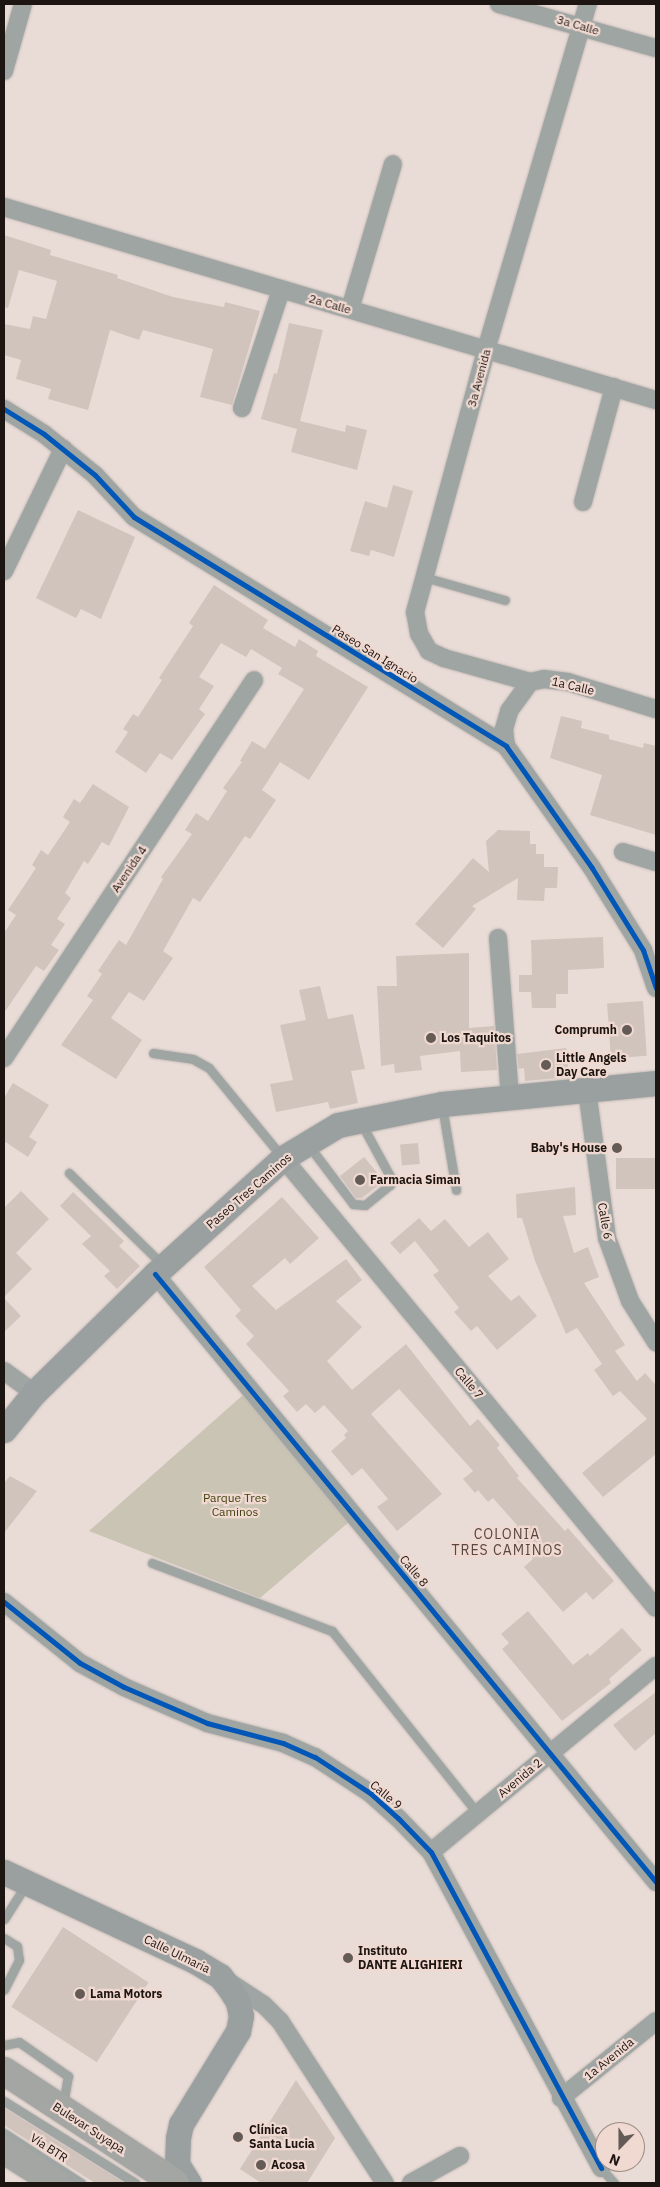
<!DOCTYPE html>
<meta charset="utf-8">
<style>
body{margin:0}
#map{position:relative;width:660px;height:2187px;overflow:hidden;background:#e9dcd7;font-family:"IBM Plex Sans",sans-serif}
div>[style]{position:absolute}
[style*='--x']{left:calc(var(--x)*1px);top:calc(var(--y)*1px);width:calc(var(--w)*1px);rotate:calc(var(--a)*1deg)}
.green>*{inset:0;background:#c9c4b4}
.building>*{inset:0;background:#d1c4bc;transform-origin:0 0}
.roads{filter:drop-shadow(0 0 1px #c3b9b5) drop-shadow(0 0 1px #c3b9b5)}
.lane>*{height:9px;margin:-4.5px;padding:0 4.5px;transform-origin:4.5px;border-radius:4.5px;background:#9ea5a3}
.street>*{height:18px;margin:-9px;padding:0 9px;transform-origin:9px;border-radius:9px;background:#9ea5a3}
.secondary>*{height:25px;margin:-12.5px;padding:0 12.5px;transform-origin:12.5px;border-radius:12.5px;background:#9aa0a0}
.primary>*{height:28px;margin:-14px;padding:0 14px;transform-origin:14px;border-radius:14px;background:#a4a6a4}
.cycleway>*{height:5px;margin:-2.5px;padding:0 2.5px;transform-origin:2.5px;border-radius:2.5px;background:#0057b8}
.dots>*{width:14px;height:14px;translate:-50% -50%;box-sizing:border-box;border:2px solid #f0d9d0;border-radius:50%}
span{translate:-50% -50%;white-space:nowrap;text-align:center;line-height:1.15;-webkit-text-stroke:4.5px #f0d9d0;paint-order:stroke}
.street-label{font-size:12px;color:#1d1512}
.poi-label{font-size:12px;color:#1d1512;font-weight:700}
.right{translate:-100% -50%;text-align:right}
.left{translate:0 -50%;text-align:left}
.park-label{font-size:12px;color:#3f410d}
.neighbourhood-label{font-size:14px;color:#59473f;letter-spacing:1px}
.frame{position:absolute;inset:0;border:5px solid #1d1512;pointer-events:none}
.north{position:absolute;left:595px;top:2122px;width:50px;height:50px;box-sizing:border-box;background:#f0d9d0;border:1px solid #9c8b84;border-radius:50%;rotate:202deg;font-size:14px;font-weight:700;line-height:20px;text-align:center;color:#1d1512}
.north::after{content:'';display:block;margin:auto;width:18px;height:22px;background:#645b57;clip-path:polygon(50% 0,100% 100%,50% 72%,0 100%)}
</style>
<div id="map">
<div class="green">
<i style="clip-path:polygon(243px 1395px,349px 1522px,260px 1598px,89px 1531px)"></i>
</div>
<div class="building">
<i style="clip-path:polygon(4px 235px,51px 250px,50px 255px,118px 275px,117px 278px,173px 297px,224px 307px,225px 302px,260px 311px,232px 405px,200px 397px,213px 349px,143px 330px,139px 340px,110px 330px,88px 410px,48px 399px,51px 389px,16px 379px,21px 360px,4px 355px,4px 324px,30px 329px,33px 316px,46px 319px,57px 281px,19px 270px,8px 308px,4px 307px)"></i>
<i style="clip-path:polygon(289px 323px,323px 330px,300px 421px,345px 432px,346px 425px,367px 430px,357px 470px,291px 452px,297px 429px,261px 419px,274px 373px,277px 374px)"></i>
<i style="clip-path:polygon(393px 485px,413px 491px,394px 557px,371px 550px,369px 556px,350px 551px,365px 501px,387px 508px)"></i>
<i style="clip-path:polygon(78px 510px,135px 537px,101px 619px,81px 609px,76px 618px,36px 598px)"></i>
<i style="clip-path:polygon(214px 585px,268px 620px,263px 628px,295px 647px,299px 639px,318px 651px,316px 656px,368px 687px,309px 780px,280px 762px,262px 790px,276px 800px,250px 839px,245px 836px,200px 902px,193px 898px,163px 951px,173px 958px,144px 1001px,129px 992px,111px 1018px,142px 1040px,116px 1079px,61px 1045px,93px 1000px,87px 996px,102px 974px,98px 971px,119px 940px,126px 945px,163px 879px,161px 877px,192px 834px,185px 830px,196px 813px,208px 821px,227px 791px,223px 788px,242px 762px,240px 761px,252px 741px,265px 749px,304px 689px,278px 674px,282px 668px,251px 649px,246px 657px,221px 643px,199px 677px,214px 686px,199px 709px,205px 714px,172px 760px,160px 753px,146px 773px,115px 752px,128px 732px,123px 729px,133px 714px,138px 717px,162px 680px,159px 678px,193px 626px,189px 623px)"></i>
<i style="clip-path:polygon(561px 716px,582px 721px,581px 728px,609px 735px,609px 739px,643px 748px,644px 743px,656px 746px,656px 835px,590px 815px,602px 775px,550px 758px)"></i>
<i style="clip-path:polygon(93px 784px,129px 807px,109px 846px,102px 842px,88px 864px,84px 861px,65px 893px,71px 898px,57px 919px,65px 924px,51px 945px,59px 950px,44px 971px,36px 966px,4px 1013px,4px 933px,16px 915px,8px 910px,36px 868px,32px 865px,41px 850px,48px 855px,70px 822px,63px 817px,74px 799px,80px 803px)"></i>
<i style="clip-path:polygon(498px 830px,530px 831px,530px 844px,536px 844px,536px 854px,544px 854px,544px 867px,558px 867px,557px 888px,545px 888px,544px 901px,517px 900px,518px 878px,472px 906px,476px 909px,443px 948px,415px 924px,473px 858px,489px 872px,486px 841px)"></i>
<i style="clip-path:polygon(603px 937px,604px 968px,568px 970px,568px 994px,556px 994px,556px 1008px,532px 1008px,531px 992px,519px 992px,519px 975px,532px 975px,531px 940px)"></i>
<i style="clip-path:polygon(469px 953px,469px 1028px,494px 1026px,497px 1070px,461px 1072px,460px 1051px,420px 1056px,422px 1070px,395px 1073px,394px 1064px,381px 1066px,377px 986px,397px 986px,396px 956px)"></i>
<i style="clip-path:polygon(320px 986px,328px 1019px,353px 1014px,365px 1069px,351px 1071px,358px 1103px,330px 1109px,328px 1102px,276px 1112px,270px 1084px,293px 1080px,280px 1025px,306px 1020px,299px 990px)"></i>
<i style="left:643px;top:1001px;width:55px;height:36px;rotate:86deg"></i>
<i style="clip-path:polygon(566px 1048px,569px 1077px,525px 1081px,524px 1068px,519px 1069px,517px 1054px)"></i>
<i style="clip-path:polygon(13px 1083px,49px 1105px,29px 1137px,37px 1142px,28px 1157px,4px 1141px,4px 1098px)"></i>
<i style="left:418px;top:1143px;width:21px;height:18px;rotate:85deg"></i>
<i style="clip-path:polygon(364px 1157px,384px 1181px,362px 1198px,356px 1198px,340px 1176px)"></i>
<i style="left:656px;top:1158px;width:31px;height:40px;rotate:90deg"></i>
<i style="clip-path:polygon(575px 1187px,576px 1215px,563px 1216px,574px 1253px,588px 1247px,599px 1277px,584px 1283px,625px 1345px,615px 1351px,637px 1381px,645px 1373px,656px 1385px,656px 1454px,603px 1497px,582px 1473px,647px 1419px,620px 1391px,613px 1396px,594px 1370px,602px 1364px,577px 1328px,566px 1334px,535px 1261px,522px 1218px,517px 1218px,516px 1194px)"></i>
<i style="clip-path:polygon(21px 1191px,49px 1219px,16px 1253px,32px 1269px,4px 1297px,4px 1208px)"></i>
<i style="clip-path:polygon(73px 1192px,124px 1241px,119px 1246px,140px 1266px,117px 1289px,104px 1276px,110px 1271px,82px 1244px,91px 1236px,60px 1206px)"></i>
<i style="clip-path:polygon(282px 1197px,319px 1238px,290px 1264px,285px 1258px,252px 1286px,276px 1310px,346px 1259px,362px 1280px,336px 1301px,362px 1327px,327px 1361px,352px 1390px,406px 1344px,470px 1426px,478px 1419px,500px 1445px,497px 1448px,519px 1476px,517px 1478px,565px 1531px,568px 1528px,614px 1581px,593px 1600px,586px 1592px,563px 1612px,524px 1567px,533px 1559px,508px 1532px,517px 1525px,493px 1498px,488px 1502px,478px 1490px,475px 1493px,463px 1479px,473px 1471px,399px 1389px,371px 1414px,442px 1494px,397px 1531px,377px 1507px,388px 1499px,362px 1468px,352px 1476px,331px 1451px,346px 1438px,344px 1435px,348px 1431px,324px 1405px,315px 1413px,306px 1404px,297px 1412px,283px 1396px,289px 1391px,246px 1344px,254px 1336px,235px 1316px,241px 1310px,204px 1267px)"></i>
<i style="clip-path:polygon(419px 1218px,431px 1231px,445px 1219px,469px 1247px,488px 1232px,509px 1259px,488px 1276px,511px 1301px,519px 1295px,537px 1316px,497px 1350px,477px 1326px,471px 1331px,454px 1312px,459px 1308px,433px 1275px,439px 1271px,415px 1241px,400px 1254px,390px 1243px)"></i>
<i style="clip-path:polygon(4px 1298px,21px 1316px,4px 1332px)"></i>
<i style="clip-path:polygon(10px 1476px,37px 1491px,4px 1533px,4px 1483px)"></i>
<i style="clip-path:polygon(528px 1611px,573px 1665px,588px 1653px,590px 1656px,622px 1628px,642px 1650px,609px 1679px,611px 1683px,562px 1721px,502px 1649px,509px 1643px,501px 1634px)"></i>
<i style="clip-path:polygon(656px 1692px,656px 1733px,635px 1751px,613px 1725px)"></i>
<i style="left:63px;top:1927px;width:102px;height:95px;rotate:33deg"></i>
<i style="clip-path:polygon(296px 2080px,335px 2138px,307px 2183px,261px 2183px,240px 2169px)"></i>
<i style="clip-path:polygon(4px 2108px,124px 2183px,95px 2183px,4px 2125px)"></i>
</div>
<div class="roads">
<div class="lane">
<i style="--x:424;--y:577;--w:84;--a:15.9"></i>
<i style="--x:153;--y:1053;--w:40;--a:8.5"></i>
<i style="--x:193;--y:1059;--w:18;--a:29"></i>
<i style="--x:209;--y:1068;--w:115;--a:50.6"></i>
<i style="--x:442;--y:1106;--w:85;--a:80.5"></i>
<i style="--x:309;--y:1146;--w:73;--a:52.8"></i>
<i style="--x:353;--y:1204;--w:12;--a:5"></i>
<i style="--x:365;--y:1205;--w:32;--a:-39"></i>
<i style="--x:390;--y:1185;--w:5;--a:-68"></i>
<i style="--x:392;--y:1180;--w:65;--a:-118.5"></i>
<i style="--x:69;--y:1173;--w:130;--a:44.4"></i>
<i style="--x:152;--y:1563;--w:192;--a:20.7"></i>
<i style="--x:332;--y:1631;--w:234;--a:51.4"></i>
<i style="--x:4;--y:1919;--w:43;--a:-57.4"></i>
<i style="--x:4;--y:1938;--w:15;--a:32"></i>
<i style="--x:17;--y:1946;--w:14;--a:82"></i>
<i style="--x:19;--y:1960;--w:33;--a:117"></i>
<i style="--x:4;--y:2045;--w:15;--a:-11"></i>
<i style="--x:19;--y:2042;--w:60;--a:34.8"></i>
<i style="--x:68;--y:2076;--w:29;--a:100"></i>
<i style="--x:4;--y:2101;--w:155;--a:32"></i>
<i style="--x:4;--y:2133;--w:92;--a:33"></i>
<i style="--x:601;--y:2168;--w:20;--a:49"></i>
</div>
<div class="street">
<i style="--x:499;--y:4;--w:163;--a:15.7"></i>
<i style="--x:4;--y:71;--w:70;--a:-74.2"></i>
<i style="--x:4;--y:207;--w:680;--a:16.49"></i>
<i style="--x:350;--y:309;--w:151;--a:-73.5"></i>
<i style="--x:242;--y:408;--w:124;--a:-71.7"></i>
<i style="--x:4;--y:409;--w:47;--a:32"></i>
<i style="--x:44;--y:434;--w:65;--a:38.8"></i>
<i style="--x:95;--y:475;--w:57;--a:47.1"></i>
<i style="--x:134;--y:517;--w:437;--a:31.6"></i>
<i style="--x:506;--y:746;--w:149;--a:54.8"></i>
<i style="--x:592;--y:868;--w:97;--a:58.1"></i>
<i style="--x:643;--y:950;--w:40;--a:71.1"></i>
<i style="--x:583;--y:502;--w:119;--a:-74.9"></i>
<i style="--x:4;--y:571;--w:136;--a:-64.2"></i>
<i style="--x:530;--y:682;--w:89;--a:-164.4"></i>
<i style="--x:444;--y:658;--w:17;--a:-155"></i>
<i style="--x:429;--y:651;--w:20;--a:-120"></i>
<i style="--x:419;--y:634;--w:22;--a:-100"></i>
<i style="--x:415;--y:612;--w:271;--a:-74.8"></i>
<i style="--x:486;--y:350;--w:361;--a:-73.6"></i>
<i style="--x:506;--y:746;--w:17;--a:-97"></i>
<i style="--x:504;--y:729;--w:19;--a:-74"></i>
<i style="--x:509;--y:711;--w:36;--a:-54"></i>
<i style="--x:530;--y:682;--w:14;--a:-12"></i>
<i style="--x:544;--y:679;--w:24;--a:7"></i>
<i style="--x:568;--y:682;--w:92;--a:17.1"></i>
<i style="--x:623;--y:852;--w:34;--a:17"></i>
<i style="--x:498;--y:938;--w:159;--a:85.7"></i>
<i style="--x:4;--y:1058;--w:453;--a:-56.5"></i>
<i style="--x:587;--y:1090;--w:149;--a:82.3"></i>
<i style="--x:607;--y:1238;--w:67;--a:69.9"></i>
<i style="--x:630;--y:1301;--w:49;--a:57.6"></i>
<i style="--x:283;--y:1158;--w:584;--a:50.35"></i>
<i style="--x:155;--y:1274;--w:788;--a:50.51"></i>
<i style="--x:4;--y:1371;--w:37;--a:36"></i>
<i style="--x:4;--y:1602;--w:97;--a:38.8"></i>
<i style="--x:80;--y:1663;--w:50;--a:28.6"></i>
<i style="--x:124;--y:1687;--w:90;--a:23.4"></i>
<i style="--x:207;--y:1723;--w:79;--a:14.7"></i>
<i style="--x:283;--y:1743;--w:35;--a:24"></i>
<i style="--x:315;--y:1757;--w:66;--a:33.2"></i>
<i style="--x:370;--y:1793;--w:38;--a:42"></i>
<i style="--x:398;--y:1818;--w:47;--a:45.9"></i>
<i style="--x:431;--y:1852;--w:359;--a:61.7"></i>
<i style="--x:431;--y:1852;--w:292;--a:-39.6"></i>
<i style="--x:226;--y:1980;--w:45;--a:33.3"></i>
<i style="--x:264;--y:2005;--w:23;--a:45"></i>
<i style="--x:280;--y:2021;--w:193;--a:57.1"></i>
<i style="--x:561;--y:2098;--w:122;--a:-39"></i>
<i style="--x:411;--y:2183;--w:56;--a:-28.9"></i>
</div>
<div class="secondary">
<i style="--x:4;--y:1430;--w:48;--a:-51"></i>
<i style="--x:34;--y:1393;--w:170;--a:-44.5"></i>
<i style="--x:155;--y:1274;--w:173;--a:-42.2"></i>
<i style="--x:283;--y:1158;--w:64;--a:-31"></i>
<i style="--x:338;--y:1125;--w:106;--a:-11.4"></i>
<i style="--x:442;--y:1104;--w:215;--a:-5.6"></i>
<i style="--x:4;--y:1872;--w:211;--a:25"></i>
<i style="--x:195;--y:1961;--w:29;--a:31"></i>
<i style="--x:220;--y:1976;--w:16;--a:52"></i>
<i style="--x:230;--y:1989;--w:15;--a:58"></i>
<i style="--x:238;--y:2002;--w:14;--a:78"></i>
<i style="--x:241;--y:2016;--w:15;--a:101"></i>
<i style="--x:238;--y:2031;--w:109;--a:121.5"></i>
<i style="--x:181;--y:2124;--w:14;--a:102"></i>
<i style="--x:178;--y:2138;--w:26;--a:92"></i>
<i style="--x:177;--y:2164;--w:22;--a:58"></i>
</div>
<div class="primary">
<i style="--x:4;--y:2071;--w:204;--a:33.2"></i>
<i style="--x:4;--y:2150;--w:62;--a:32.4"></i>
</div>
</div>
<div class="cycleway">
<i style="--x:4;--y:409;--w:47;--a:32"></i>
<i style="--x:44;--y:434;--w:65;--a:38.8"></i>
<i style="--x:95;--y:475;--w:57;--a:47.1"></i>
<i style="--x:134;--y:517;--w:437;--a:31.6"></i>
<i style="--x:506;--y:746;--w:149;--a:54.8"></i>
<i style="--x:592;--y:868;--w:97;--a:58.1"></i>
<i style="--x:643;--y:950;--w:40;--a:71.1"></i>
<i style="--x:155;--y:1274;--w:788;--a:50.51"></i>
<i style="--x:4;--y:1602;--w:97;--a:38.8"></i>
<i style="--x:80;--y:1663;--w:50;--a:28.6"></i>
<i style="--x:124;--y:1687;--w:90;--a:23.4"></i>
<i style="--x:207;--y:1723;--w:79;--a:14.7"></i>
<i style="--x:283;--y:1743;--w:35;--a:24"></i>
<i style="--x:315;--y:1757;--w:66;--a:33.2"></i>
<i style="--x:370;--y:1793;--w:38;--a:42"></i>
<i style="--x:398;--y:1818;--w:47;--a:45.9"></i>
<i style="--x:431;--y:1852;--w:359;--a:61.7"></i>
</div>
<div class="dots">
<i style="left:627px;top:1030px;background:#645b57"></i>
<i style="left:431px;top:1038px;background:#645b57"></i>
<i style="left:546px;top:1065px;background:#645b57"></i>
<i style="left:617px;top:1148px;background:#645b57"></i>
<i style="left:360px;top:1180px;background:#645b57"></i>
<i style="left:348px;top:1958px;background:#645b57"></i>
<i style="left:80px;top:1994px;background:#645b57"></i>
<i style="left:238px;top:2137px;background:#645b57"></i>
<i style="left:261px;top:2165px;background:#645b57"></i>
</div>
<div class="street-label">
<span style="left:578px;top:25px;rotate:16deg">3a Calle</span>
<span style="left:330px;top:304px;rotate:16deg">2a Calle</span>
<span style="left:479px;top:378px;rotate:-75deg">3a Avenida</span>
<span style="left:375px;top:654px;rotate:32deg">Paseo San Ignacio</span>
<span style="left:573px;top:686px;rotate:13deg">1a Calle</span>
<span style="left:129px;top:869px;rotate:-56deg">Avenida 4</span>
<span style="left:249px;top:1191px;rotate:-41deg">Paseo Tres Caminos</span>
<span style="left:605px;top:1221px;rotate:80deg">Calle 6</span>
<span style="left:469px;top:1383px;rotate:50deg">Calle 7</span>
<span style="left:414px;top:1571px;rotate:50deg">Calle 8</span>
<span style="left:520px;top:1778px;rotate:-40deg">Avenida 2</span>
<span style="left:386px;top:1795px;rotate:40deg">Calle 9</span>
<span style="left:177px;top:1954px;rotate:26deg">Calle Ulmaria</span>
<span style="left:609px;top:2059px;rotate:-39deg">1a Avenida</span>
<span style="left:89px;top:2128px;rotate:33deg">Bulevar Suyapa</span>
<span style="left:49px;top:2148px;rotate:33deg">Vía BTR</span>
</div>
<div class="poi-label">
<span class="right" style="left:617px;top:1030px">Comprumh</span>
<span class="left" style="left:441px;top:1038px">Los Taquitos</span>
<span class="left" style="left:556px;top:1065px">Little Angels<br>Day Care</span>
<span class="right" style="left:607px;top:1148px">Baby's House</span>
<span class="left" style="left:370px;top:1180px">Farmacia Siman</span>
<span class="left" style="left:358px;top:1958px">Instituto<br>DANTE ALIGHIERI</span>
<span class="left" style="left:90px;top:1994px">Lama Motors</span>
<span class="left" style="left:249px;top:2137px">Clínica<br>Santa Lucia</span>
<span class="left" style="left:271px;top:2165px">Acosa</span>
</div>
<div class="park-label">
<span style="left:235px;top:1505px">Parque Tres<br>Caminos</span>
</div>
<div class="neighbourhood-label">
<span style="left:507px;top:1542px">COLONIA<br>TRES CAMINOS</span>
</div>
<div class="frame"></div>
<div class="north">N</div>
</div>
